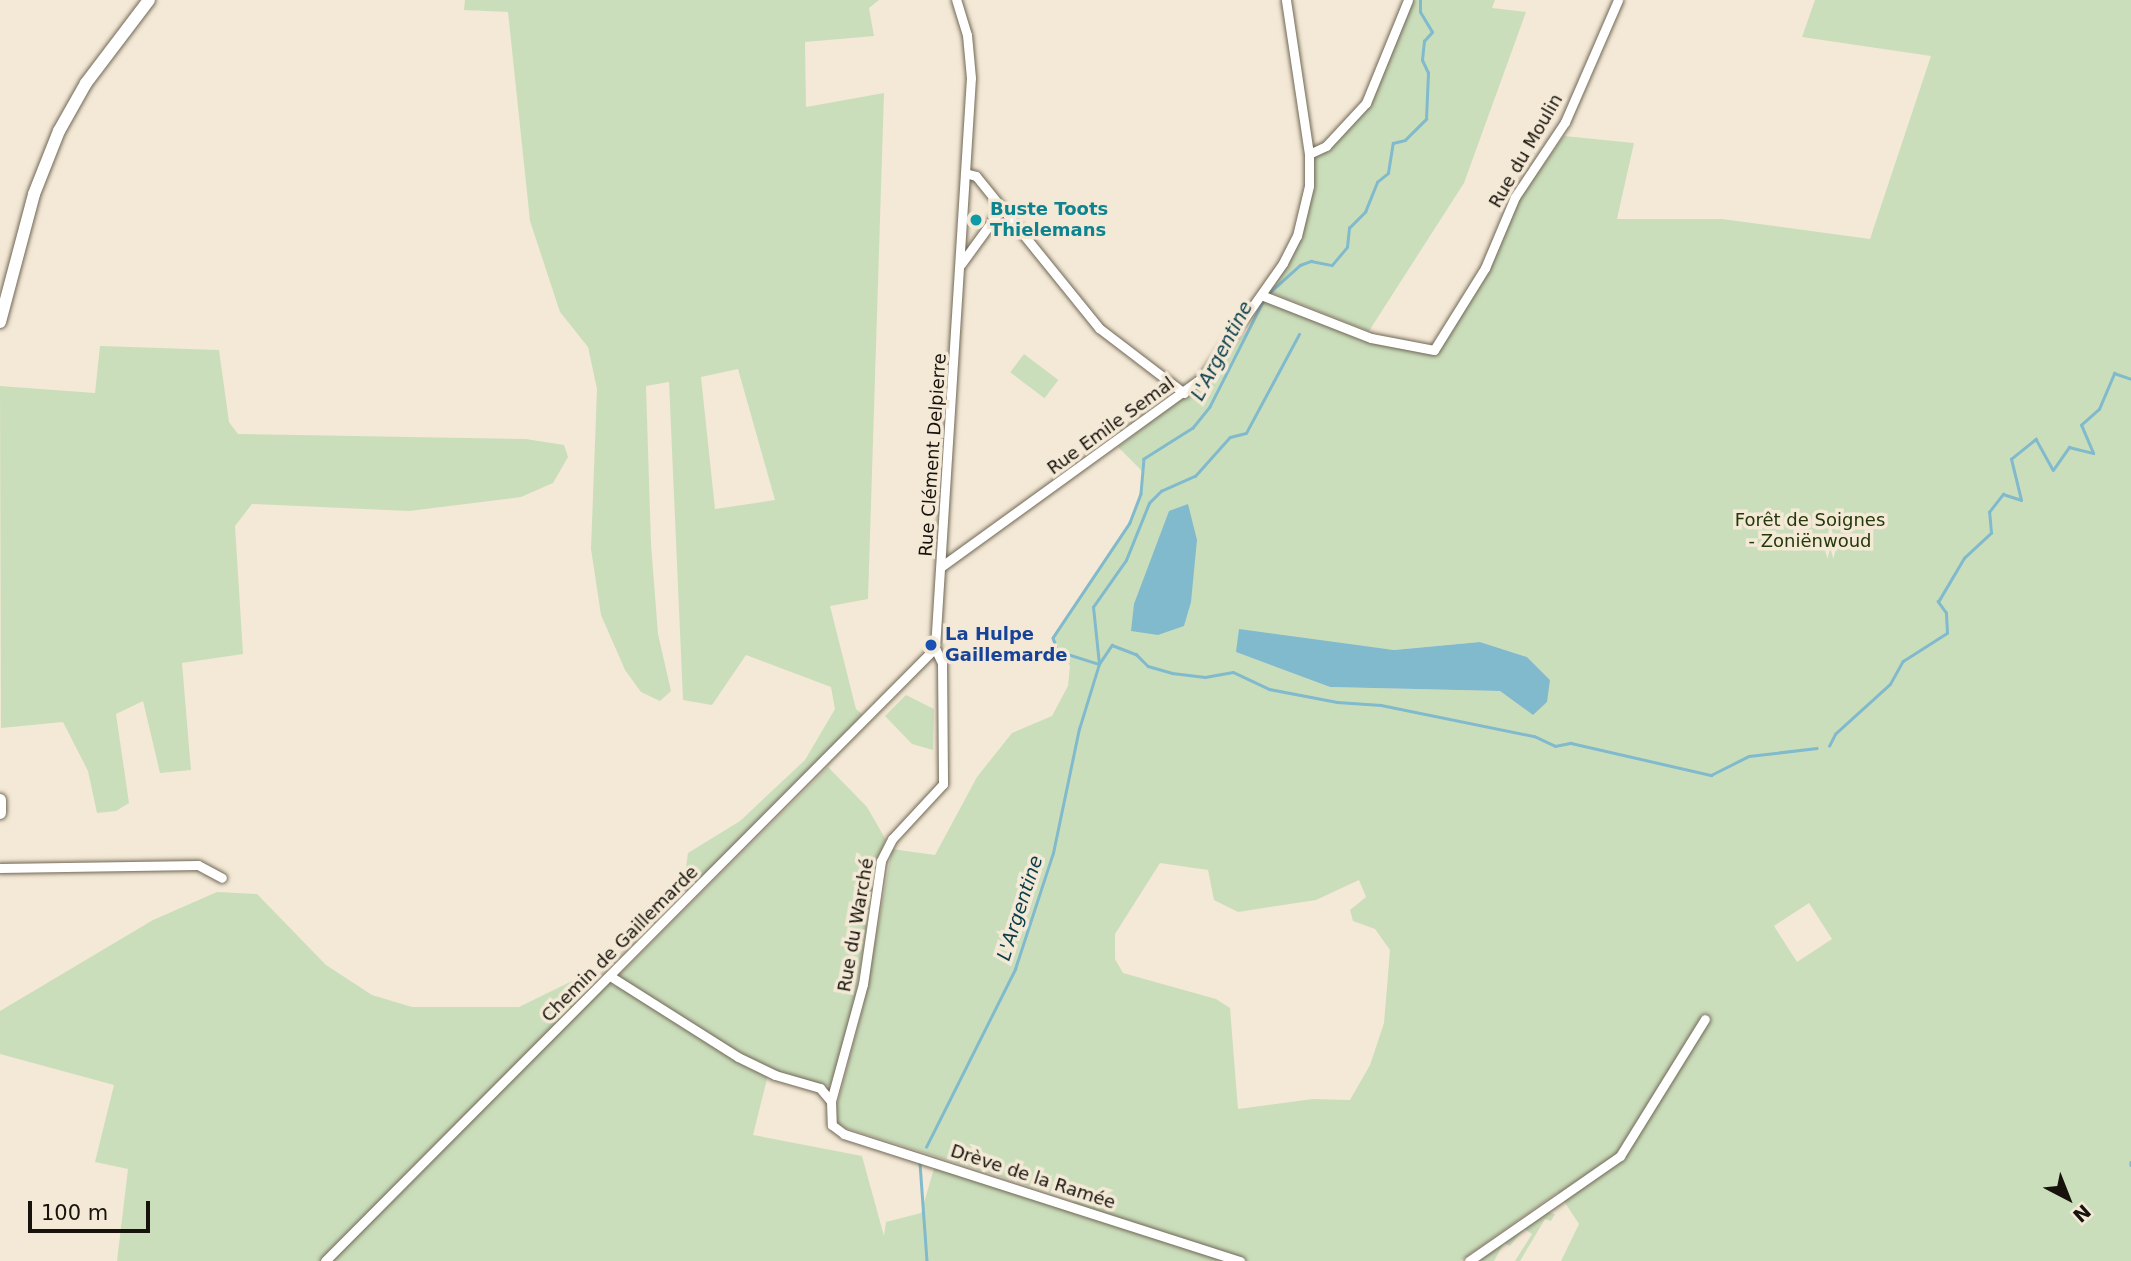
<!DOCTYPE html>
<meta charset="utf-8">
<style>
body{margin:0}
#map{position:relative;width:2131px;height:1261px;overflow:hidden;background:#f4e9d6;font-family:"DejaVu Sans",sans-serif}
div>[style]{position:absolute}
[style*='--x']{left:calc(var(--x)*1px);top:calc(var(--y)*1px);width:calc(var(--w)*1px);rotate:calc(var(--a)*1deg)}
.green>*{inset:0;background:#cbdebc;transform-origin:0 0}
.water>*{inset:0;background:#81bacc}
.stream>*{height:2.5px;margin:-1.25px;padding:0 1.25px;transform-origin:1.25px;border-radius:1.25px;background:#81bacc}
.roads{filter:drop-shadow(0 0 2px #706756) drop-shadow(0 0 2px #706756)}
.minor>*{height:9px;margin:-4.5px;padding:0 4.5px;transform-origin:4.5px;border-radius:4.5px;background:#fff}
.secondary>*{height:12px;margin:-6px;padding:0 6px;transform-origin:6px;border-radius:6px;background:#fff}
.dots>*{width:19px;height:19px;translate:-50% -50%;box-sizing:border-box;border:4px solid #f4e9d6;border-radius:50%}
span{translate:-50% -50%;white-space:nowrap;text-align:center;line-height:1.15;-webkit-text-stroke:7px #f4e9d6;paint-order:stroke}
.street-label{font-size:18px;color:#17130c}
.culture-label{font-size:18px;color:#0d838f;font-weight:700}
.left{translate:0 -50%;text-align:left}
.park-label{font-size:18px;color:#24390a}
.transit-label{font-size:18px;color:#164399;font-weight:700}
.water-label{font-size:19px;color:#083d4b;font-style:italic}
.north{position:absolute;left:2033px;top:1163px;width:70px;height:70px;-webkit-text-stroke:5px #f4e9d6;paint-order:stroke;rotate:138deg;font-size:19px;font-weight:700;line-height:28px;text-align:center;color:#17130c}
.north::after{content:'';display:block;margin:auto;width:24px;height:32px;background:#17130c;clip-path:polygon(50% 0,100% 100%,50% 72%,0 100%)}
.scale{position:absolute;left:28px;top:1201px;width:122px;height:32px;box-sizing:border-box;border:4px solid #17130c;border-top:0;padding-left:9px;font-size:21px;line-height:24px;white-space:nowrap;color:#17130c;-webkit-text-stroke:5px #f4e9d6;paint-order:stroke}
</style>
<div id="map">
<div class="green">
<i style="clip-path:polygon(evenodd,465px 0,879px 0,869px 8px,874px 36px,805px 42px,806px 107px,884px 93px,868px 599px,830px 606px,856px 709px,864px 716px,689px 891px,685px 874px,688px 853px,740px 821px,805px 760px,835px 709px,831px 687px,746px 655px,712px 705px,683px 700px,669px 382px,646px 386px,651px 544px,658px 634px,671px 691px,660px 701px,641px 692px,625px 670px,601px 615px,591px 549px,597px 389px,588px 347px,560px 312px,530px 221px,508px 12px,464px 10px,465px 0,738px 369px,775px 500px,715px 509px,701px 377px,738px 369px)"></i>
<i style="clip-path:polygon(1412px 0,1495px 0,1492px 8px,1526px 12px,1464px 183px,1369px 331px,1270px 292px,1308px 215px,1313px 157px,1329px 149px,1375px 96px)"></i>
<i style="clip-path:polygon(evenodd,1815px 0,2131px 0,2131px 1261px,1561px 1261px,1579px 1224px,1558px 1192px,1460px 1261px,117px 1261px,128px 1169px,95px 1162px,114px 1085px,0 1054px,0 1011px,153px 920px,217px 892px,257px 894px,326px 965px,372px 995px,412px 1007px,519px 1007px,574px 980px,595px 980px,621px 988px,768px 1075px,753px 1135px,862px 1156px,884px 1236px,886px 1222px,921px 1213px,935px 1165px,1071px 1210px,1074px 1200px,846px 1128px,836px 1123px,835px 1113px,864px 1004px,892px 849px,935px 855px,977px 777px,1012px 733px,1052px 716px,1068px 686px,1070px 666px,1053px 638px,1130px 524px,1141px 494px,1143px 472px,1118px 447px,1206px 380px,1248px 329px,1264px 300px,1363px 341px,1432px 354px,1519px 198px,1564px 136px,1634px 143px,1617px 219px,1722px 219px,1870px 239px,1931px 56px,1802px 37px,1815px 0,1480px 642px,1527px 657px,1550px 680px,1533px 715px,1500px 691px,1330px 687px,1236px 652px,1344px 644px,1394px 650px,1480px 642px,1815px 0,1160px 863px,1208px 870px,1214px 900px,1238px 912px,1316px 900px,1359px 880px,1366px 897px,1350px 910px,1353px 921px,1375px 929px,1390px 950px,1384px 1023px,1370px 1065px,1350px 1100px,1313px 1099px,1238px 1109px,1230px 1008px,1216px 999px,1123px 973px,1115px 959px,1115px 934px,1160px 863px,1815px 0,1809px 903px,1832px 939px,1797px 962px,1774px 926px,1809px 903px)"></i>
<i style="clip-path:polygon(100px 346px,219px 350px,229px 422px,238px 434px,526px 439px,564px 445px,568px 457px,553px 483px,521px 497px,409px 511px,252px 504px,235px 526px,243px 654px,182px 663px,191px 770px,160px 773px,143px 701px,116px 714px,129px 803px,116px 811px,97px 813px,88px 771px,63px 722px,1px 728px,0 386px,95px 393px)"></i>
<i style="left:1024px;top:354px;width:43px;height:23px;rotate:37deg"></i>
<i style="clip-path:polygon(906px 695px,934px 709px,933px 750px,912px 744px,885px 716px)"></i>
<i style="clip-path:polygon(828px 767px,867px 807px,886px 840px,876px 863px,855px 1002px,831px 1085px,826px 1086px,763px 1067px,616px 978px)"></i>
<i style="clip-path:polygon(1547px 1212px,1555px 1214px,1551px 1221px,1545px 1219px,1520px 1261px,1515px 1261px,1532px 1234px,1524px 1229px,1510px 1246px,1504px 1243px,1494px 1261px,1481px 1261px,1481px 1259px)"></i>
</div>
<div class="water">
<i style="clip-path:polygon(1188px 504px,1197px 540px,1191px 602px,1184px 626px,1158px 635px,1131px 631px,1134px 604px,1169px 511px)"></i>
<i style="clip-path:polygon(1239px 629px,1394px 650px,1480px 642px,1527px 657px,1550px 680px,1547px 702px,1533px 715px,1500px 691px,1330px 687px,1236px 652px)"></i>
</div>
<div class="stream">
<i style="--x:1270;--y:292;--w:40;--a:-42"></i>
<i style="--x:1300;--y:265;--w:12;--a:-20"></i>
<i style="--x:1311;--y:261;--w:21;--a:11"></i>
<i style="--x:1332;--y:265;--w:23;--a:-50"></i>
<i style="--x:1347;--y:247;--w:19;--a:-84"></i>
<i style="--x:1349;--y:228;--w:23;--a:-45"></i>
<i style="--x:1365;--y:212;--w:32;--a:-68"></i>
<i style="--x:1377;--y:182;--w:14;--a:-39"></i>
<i style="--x:1388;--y:173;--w:30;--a:-81"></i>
<i style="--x:1393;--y:143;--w:12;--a:-14"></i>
<i style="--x:1405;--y:140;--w:30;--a:-45"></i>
<i style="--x:1426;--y:119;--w:46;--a:-87.5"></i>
<i style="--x:1428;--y:73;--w:14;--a:-115"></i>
<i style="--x:1422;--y:60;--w:19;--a:-84"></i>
<i style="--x:1424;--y:41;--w:12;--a:-48"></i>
<i style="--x:1432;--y:32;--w:23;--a:-121"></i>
<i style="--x:1420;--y:12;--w:12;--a:-90"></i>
<i style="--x:1264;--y:300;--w:120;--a:116.8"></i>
<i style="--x:1210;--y:407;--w:27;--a:129"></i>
<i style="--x:1193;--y:428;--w:58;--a:147.7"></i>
<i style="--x:1144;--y:459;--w:35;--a:95"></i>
<i style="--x:1141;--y:494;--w:31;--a:111"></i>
<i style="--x:1130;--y:523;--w:138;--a:123.8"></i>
<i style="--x:1053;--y:638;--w:14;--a:69"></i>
<i style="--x:1058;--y:651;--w:43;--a:17.6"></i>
<i style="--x:1099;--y:664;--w:23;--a:-56"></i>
<i style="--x:1112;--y:645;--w:26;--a:21"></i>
<i style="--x:1136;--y:654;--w:17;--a:45"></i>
<i style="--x:1148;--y:666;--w:25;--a:16"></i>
<i style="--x:1172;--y:673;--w:33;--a:7"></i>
<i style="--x:1205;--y:677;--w:28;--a:-10"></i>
<i style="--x:1233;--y:672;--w:40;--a:25"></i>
<i style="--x:1269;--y:689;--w:69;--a:10.8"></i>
<i style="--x:1337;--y:702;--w:44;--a:3.9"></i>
<i style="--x:1381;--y:705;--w:156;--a:11.5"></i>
<i style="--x:1534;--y:736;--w:23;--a:25"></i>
<i style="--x:1555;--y:746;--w:16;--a:-11"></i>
<i style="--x:1571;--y:743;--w:144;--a:12.9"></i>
<i style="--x:1711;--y:775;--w:42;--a:-26.6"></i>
<i style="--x:1749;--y:756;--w:68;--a:-6.7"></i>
<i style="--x:1829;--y:746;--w:13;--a:-63"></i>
<i style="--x:1835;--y:734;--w:74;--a:-42.3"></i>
<i style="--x:1890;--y:684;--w:26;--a:-61"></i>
<i style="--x:1903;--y:661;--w:52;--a:-32.5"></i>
<i style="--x:1947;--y:633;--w:20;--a:-93"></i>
<i style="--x:1946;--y:613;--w:14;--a:-126"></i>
<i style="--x:1938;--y:602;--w:51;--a:-59.4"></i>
<i style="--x:1964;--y:558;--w:37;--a:-43"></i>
<i style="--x:1991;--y:533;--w:21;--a:-95"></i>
<i style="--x:1989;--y:512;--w:23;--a:-52"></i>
<i style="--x:2003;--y:494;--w:19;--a:18"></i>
<i style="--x:2021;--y:500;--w:42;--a:-103.7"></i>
<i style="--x:2011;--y:459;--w:32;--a:-39"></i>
<i style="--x:2036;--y:439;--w:35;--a:61"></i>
<i style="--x:2053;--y:470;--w:28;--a:-55"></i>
<i style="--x:2069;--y:447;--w:25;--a:14"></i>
<i style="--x:2093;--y:453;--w:30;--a:-113"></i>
<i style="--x:2081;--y:425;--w:24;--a:-42"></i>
<i style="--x:2099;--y:409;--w:39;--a:-67"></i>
<i style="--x:2114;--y:373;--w:18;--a:19"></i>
<i style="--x:926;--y:1147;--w:199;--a:-63.4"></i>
<i style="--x:1015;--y:969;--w:122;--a:-71.9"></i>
<i style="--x:1053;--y:853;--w:127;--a:-78.2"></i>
<i style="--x:1079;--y:729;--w:68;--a:-72.9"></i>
<i style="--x:1099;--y:664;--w:57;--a:-96"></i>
<i style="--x:1093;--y:607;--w:57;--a:-54.9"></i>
<i style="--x:1126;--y:560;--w:61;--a:-68"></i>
<i style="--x:1149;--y:503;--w:17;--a:-45"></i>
<i style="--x:1161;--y:491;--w:37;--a:-24"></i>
<i style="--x:1195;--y:476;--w:52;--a:-48.1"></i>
<i style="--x:1230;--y:437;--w:16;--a:-14"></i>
<i style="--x:1246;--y:433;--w:112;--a:-61.8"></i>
<i style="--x:2131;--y:1162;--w:3;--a:90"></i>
<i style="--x:920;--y:1163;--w:98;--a:85.9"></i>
</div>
<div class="roads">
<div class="minor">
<i style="--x:1309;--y:154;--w:19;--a:-25"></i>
<i style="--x:1326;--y:146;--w:59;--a:-47.1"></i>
<i style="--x:1366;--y:103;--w:111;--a:-67.8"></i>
<i style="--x:965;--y:173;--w:11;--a:15"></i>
<i style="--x:976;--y:176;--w:196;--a:51"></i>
<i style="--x:1099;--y:328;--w:107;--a:37.4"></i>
<i style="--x:961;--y:264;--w:68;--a:-54"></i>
<i style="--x:1261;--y:295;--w:118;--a:21.4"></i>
<i style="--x:1371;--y:338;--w:64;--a:10.8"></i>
<i style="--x:1434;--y:350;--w:97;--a:-58.1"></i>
<i style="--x:1485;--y:268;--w:77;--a:-67.1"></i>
<i style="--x:1515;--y:197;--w:90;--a:-56.3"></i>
<i style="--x:1565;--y:122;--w:133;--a:-66.5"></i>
<i style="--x:942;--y:566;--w:322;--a:-35.9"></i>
<i style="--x:1203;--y:377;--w:139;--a:-54.9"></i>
<i style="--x:1283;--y:263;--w:30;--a:-63"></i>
<i style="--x:1297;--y:236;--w:51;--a:-76.5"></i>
<i style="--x:1309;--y:186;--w:32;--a:-90"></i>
<i style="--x:1309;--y:154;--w:156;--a:-98.5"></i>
<i style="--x:935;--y:648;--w:17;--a:65"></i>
<i style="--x:942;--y:663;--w:121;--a:89.5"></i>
<i style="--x:943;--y:784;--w:75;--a:132.8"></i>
<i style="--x:892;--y:839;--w:25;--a:117"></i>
<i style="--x:881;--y:861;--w:124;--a:98.3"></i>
<i style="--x:863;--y:984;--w:121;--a:105.3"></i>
<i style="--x:831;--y:1101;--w:24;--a:88"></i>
<i style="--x:832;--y:1125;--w:15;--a:37"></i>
<i style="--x:844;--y:1134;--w:416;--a:17.8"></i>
<i style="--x:935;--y:648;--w:571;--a:-86.39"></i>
<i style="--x:971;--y:78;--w:43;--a:-95.3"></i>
<i style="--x:967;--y:35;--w:37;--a:-107"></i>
<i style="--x:0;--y:868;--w:198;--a:-0.9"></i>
<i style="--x:198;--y:865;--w:27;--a:28"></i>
<i style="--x:610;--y:976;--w:151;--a:32.3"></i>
<i style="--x:738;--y:1057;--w:41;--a:25.9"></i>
<i style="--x:775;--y:1075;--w:47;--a:16.1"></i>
<i style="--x:820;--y:1088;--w:17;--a:50"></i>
<i style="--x:325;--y:1261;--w:865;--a:-45.14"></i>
<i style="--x:1469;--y:1261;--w:184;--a:-34.8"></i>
<i style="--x:1620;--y:1156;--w:161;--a:-58.2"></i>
</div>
<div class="secondary">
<i style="--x:0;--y:322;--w:132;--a:-75.1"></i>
<i style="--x:34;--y:194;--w:68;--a:-68.4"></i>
<i style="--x:59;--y:131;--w:55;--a:-60.6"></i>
<i style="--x:86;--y:83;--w:104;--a:-52.8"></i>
<i style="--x:0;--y:800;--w:13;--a:90"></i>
</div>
</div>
<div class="dots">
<i style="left:976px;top:220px;background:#0f9aa8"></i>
<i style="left:931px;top:645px;background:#1a4fb4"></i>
</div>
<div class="street-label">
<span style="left:1526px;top:151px;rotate:-60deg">Rue du Moulin</span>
<span style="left:1111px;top:426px;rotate:-36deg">Rue Emile Semal</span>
<span style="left:933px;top:455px;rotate:-86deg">Rue Clément Delpierre</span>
<span style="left:856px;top:925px;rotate:-80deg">Rue du Warché</span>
<span style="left:620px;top:944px;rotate:-45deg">Chemin de Gaillemarde</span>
<span style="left:1033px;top:1177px;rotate:18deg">Drève de la Ramée</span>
</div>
<div class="culture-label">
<span class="left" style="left:990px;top:220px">Buste Toots<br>Thielemans</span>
</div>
<div class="park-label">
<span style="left:1810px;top:531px">Forêt de Soignes<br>- Zoniënwoud</span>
</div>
<div class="transit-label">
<span class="left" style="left:945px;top:645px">La Hulpe<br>Gaillemarde</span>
</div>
<div class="water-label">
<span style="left:1222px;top:351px;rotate:-62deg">L'Argentine</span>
<span style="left:1020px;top:908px;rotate:-72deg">L'Argentine</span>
</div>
<div class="north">N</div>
<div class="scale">100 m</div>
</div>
